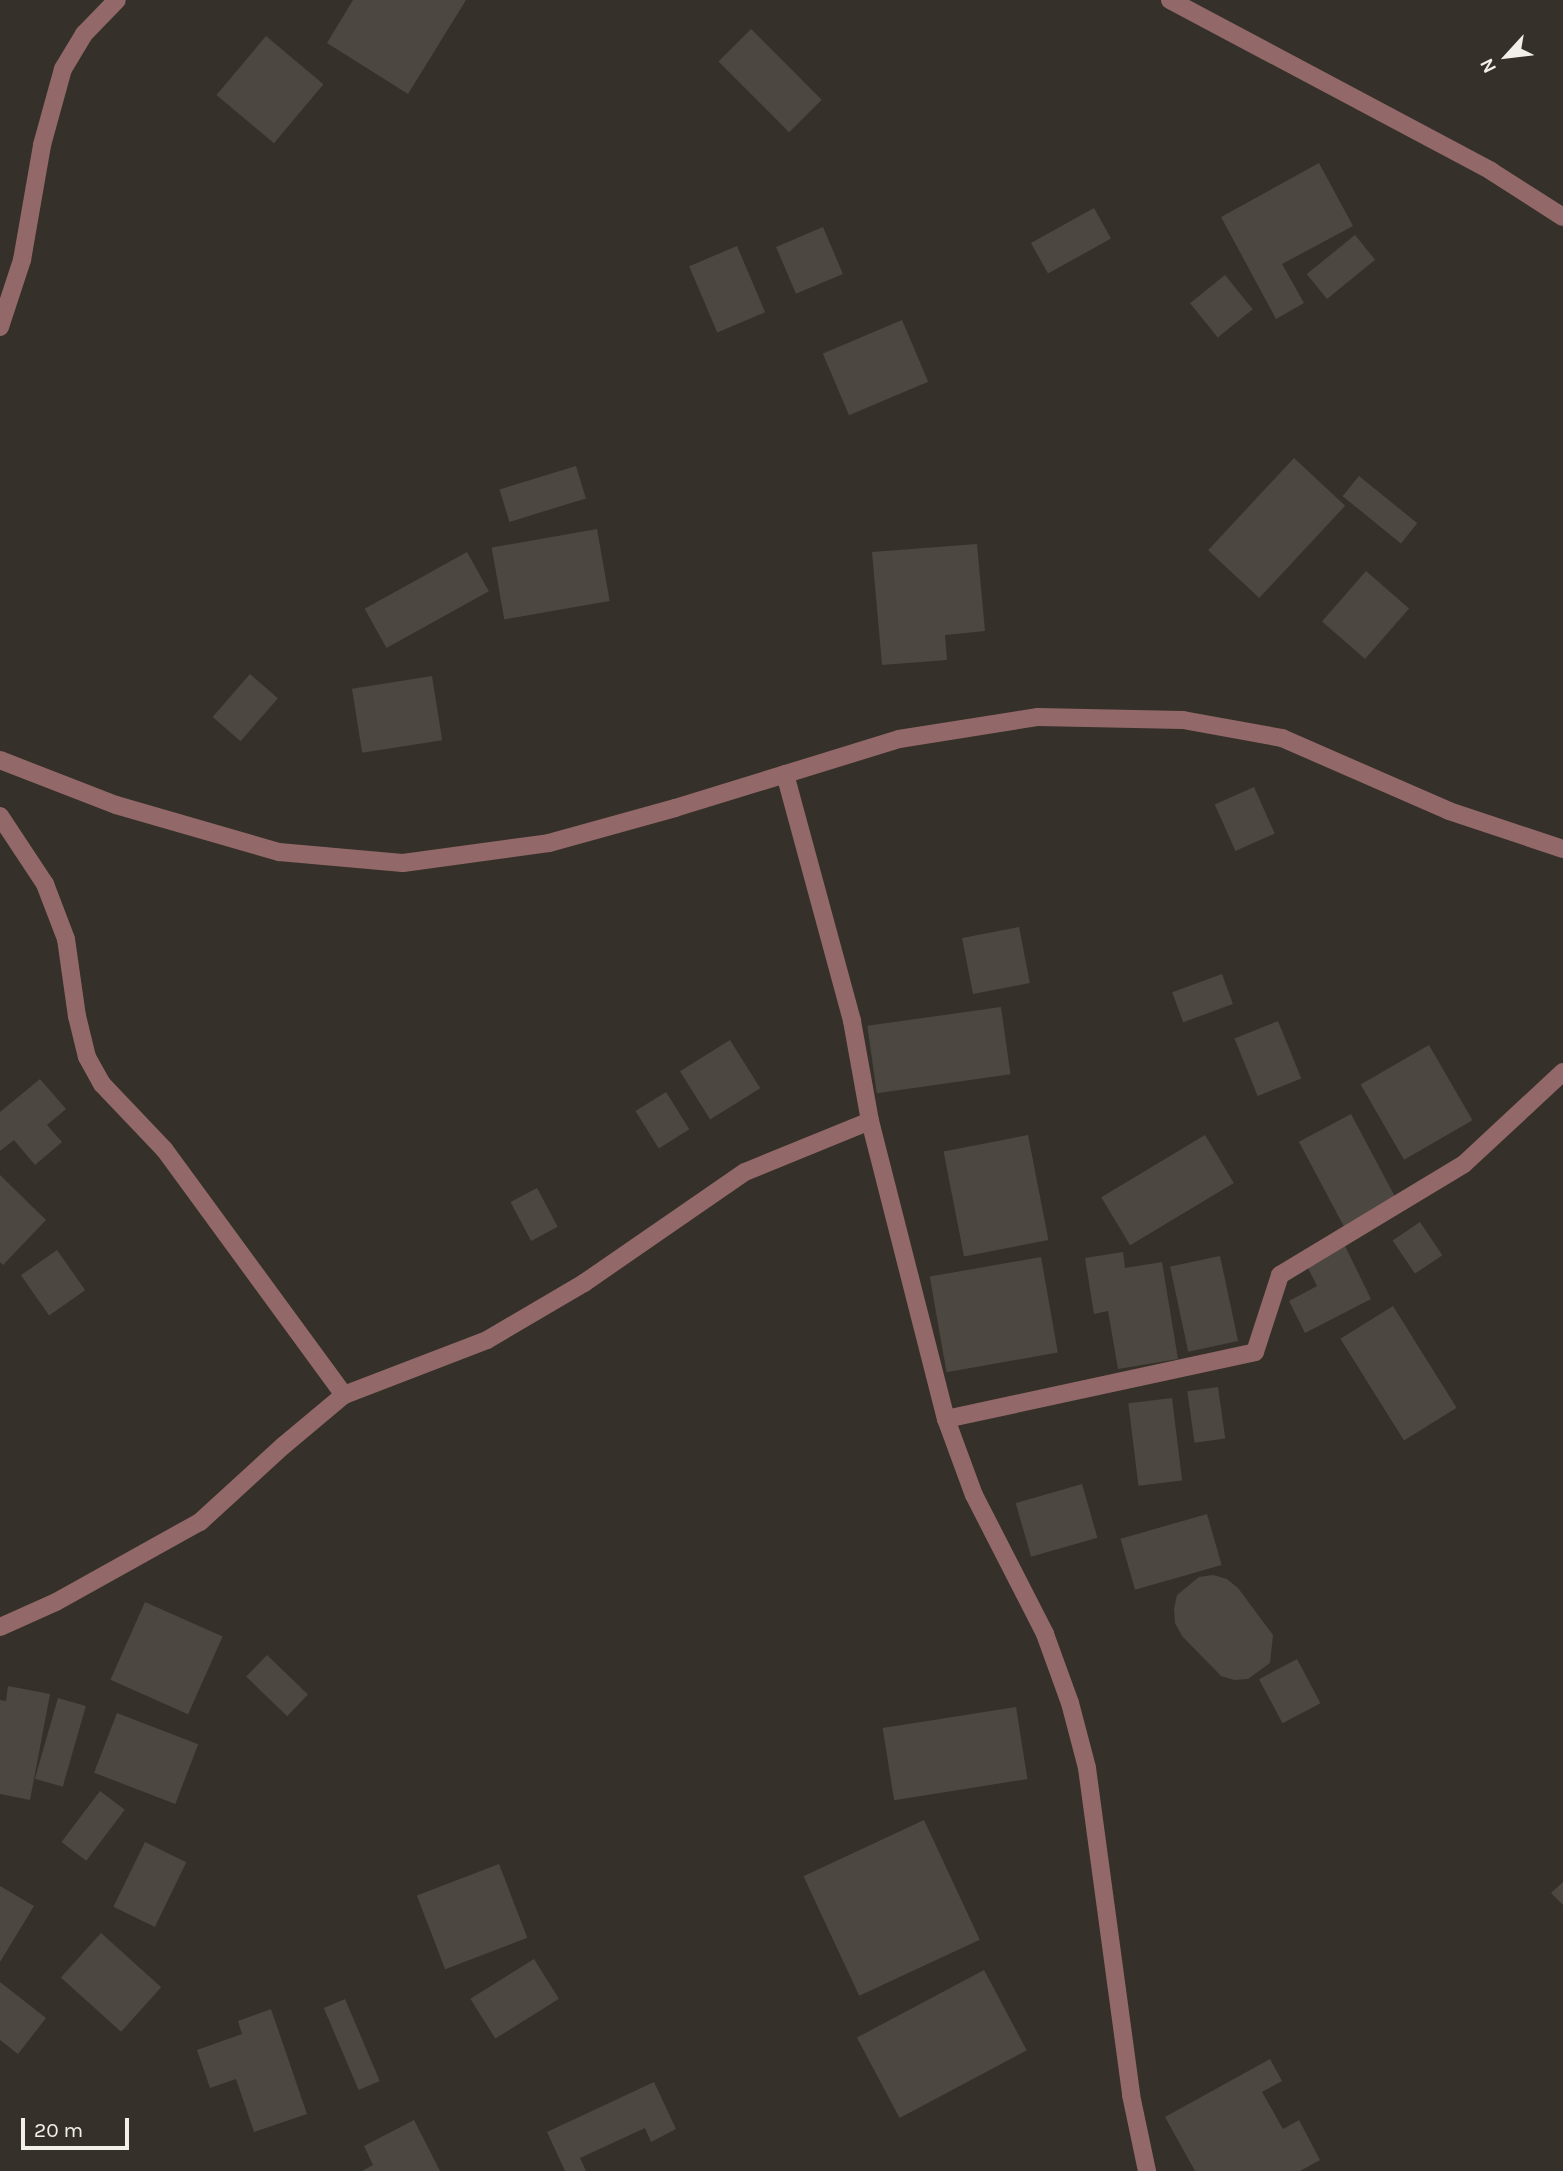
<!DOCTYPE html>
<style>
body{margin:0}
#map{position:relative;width:1563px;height:2171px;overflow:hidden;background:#35302a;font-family:Karla,sans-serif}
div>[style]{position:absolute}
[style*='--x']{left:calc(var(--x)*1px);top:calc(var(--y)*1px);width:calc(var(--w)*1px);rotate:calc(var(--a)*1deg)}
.building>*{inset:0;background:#4c4741;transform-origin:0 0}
.minor>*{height:18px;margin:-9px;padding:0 9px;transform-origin:9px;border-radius:9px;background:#926968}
span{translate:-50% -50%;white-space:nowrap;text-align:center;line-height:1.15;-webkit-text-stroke:5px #35302a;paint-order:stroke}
.north{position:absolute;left:1472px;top:21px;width:70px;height:70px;-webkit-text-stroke:5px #35302a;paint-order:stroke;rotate:243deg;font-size:19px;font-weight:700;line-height:28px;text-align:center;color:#f3f0ec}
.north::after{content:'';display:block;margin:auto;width:24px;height:32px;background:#f3f0ec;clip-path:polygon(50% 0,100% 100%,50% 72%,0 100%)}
.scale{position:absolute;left:21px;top:2118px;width:108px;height:32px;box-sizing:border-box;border:4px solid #f3f0ec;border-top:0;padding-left:9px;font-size:21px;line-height:24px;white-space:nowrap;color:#f3f0ec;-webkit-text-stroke:5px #35302a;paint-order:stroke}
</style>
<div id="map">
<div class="building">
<i style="clip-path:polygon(353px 0,466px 0,408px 94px,327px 43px)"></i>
<i style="left:751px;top:29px;width:100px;height:46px;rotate:45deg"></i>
<i style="left:266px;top:36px;width:75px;height:77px;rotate:40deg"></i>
<i style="clip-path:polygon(1319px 163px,1353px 226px,1282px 264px,1304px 303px,1276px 319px,1221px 217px)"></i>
<i style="left:1094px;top:208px;width:35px;height:72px;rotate:61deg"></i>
<i style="left:823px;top:227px;width:51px;height:51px;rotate:67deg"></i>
<i style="left:1355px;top:235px;width:32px;height:62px;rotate:51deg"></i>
<i style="left:737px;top:246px;width:72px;height:52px;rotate:67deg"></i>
<i style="left:1225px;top:275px;width:44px;height:45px;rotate:51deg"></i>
<i style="left:902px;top:320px;width:67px;height:86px;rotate:67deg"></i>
<i style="left:1294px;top:458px;width:70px;height:126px;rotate:43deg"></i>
<i style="left:576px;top:466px;width:34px;height:80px;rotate:73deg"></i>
<i style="left:1359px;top:476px;width:75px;height:26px;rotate:39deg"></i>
<i style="left:597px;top:529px;width:73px;height:107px;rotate:80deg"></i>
<i style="clip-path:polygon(977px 544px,985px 631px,945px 635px,947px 660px,882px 665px,872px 552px)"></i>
<i style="left:467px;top:552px;width:45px;height:117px;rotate:61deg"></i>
<i style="left:1366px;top:571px;width:57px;height:67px;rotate:41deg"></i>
<i style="left:250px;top:674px;width:37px;height:57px;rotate:41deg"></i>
<i style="left:432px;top:676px;width:65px;height:81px;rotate:81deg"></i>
<i style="left:1254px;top:787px;width:51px;height:43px;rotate:66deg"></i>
<i style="left:1019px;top:927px;width:57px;height:58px;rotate:79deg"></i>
<i style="left:1222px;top:974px;width:32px;height:53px;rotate:70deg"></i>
<i style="left:1001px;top:1007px;width:68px;height:135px;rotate:82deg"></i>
<i style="left:1278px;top:1021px;width:62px;height:47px;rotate:68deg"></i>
<i style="left:730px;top:1040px;width:57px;height:59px;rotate:58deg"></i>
<i style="left:1429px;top:1045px;width:87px;height:79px;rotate:60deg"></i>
<i style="clip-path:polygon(40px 1079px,66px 1109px,47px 1125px,62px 1142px,35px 1165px,14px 1140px,0 1151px,0 1112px)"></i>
<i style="left:666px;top:1092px;width:44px;height:36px;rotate:58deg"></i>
<i style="left:1351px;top:1114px;width:98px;height:59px;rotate:62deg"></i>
<i style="left:1028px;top:1135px;width:107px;height:86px;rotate:79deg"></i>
<i style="left:1205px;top:1135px;width:56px;height:121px;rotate:59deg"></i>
<i style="clip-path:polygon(0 1175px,46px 1220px,3px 1265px,0 1262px)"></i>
<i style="left:537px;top:1188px;width:44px;height:30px;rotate:62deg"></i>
<i style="left:1420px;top:1222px;width:40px;height:33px;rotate:56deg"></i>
<i style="clip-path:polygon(1345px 1246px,1371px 1299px,1305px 1333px,1289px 1301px,1317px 1286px,1307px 1266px)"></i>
<i style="left:57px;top:1250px;width:49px;height:44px;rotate:55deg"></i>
<i style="clip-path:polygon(1123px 1252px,1125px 1268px,1162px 1262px,1178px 1359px,1118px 1369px,1108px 1311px,1094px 1314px,1085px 1258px)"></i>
<i style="left:1220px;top:1256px;width:87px;height:51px;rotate:78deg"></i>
<i style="left:1041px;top:1257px;width:97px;height:113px;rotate:80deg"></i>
<i style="left:1393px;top:1306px;width:120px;height:62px;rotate:58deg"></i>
<i style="left:1218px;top:1387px;width:52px;height:31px;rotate:82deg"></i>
<i style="left:1172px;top:1398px;width:83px;height:44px;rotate:83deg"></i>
<i style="left:1082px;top:1484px;width:56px;height:69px;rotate:74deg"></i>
<i style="left:1207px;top:1514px;width:53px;height:90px;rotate:74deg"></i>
<i style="clip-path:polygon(1213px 1575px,1227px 1579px,1238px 1588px,1273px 1635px,1270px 1663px,1248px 1679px,1234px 1680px,1221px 1676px,1182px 1636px,1175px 1623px,1174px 1609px,1177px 1595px,1199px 1577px)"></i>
<i style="left:145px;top:1602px;width:85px;height:85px;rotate:24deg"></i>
<i style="left:267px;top:1655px;width:57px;height:30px;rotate:44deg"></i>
<i style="left:1297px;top:1659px;width:50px;height:43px;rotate:62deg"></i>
<i style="clip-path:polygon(8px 1686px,50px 1694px,30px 1800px,0 1794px,0 1700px,6px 1701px)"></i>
<i style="left:58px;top:1698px;width:29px;height:84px;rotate:16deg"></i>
<i style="left:1016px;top:1707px;width:73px;height:135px;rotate:81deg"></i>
<i style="left:117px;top:1713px;width:87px;height:64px;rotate:21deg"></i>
<i style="left:100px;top:1791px;width:31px;height:64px;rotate:37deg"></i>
<i style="left:924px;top:1820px;width:132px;height:133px;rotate:65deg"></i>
<i style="left:145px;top:1842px;width:46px;height:72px;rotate:26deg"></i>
<i style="left:499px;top:1864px;width:79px;height:88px;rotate:69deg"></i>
<i style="clip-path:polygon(1563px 1882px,1563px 1905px,1551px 1893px)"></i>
<i style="clip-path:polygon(0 1886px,34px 1906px,0 1962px)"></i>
<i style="left:101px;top:1933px;width:81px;height:60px;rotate:42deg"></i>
<i style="left:534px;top:1959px;width:47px;height:75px;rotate:58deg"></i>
<i style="left:984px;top:1970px;width:91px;height:144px;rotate:62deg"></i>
<i style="clip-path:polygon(0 1982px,46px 2018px,18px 2054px,0 2040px)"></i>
<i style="left:345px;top:1999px;width:89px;height:23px;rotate:67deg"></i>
<i style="clip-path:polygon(271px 2009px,307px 2114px,254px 2132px,236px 2079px,210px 2088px,197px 2050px,242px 2034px,238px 2021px)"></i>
<i style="clip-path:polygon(1270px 2059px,1282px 2081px,1262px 2092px,1283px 2129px,1299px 2120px,1320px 2160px,1300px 2171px,1195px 2171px,1165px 2117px)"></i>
<i style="clip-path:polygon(654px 2082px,676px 2129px,651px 2142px,645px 2128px,580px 2158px,586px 2171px,565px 2171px,547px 2132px)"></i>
<i style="clip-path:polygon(414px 2120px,440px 2171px,362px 2171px,373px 2165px,364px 2146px)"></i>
</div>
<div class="minor">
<i style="--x:1170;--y:0;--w:364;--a:28"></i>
<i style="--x:1491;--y:171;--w:85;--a:32.6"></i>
<i style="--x:0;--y:327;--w:71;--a:-71.8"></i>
<i style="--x:22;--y:260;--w:117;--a:-80.1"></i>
<i style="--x:42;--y:145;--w:79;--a:-74.6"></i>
<i style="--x:63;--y:69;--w:41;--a:-59"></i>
<i style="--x:84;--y:34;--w:47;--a:-45.9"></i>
<i style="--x:0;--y:760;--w:124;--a:21.2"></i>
<i style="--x:116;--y:805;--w:170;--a:16.1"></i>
<i style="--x:279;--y:852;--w:124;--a:5.1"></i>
<i style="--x:403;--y:863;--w:147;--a:-7.8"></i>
<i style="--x:549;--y:843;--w:131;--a:-15.5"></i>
<i style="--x:675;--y:808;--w:234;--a:-17.1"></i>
<i style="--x:899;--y:739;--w:141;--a:-9"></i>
<i style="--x:1038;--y:717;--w:145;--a:1.2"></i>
<i style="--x:1183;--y:720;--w:101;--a:10.3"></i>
<i style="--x:1282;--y:738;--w:182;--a:23.6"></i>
<i style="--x:1449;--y:811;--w:120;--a:18.4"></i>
<i style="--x:785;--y:774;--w:256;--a:74.8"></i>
<i style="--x:852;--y:1021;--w:102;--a:79.8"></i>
<i style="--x:870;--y:1121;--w:308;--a:75.7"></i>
<i style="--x:946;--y:1419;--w:81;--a:69.8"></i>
<i style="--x:974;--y:1495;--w:156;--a:62.9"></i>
<i style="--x:1045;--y:1634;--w:73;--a:70.1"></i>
<i style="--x:1070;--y:1703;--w:67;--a:75.3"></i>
<i style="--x:1087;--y:1768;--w:330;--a:82.3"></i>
<i style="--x:1131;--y:2095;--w:78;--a:78.1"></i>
<i style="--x:0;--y:816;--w:82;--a:56.5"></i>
<i style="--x:45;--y:884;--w:59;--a:69.1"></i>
<i style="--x:66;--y:939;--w:78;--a:81.9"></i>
<i style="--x:77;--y:1016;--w:42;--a:76.3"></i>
<i style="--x:87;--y:1057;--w:31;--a:61"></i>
<i style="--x:102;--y:1084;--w:90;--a:46.4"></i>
<i style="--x:164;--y:1149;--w:305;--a:53.8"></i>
<i style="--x:946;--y:1419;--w:316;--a:-12.2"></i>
<i style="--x:1255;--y:1352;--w:81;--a:-72"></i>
<i style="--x:1280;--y:1275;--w:215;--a:-31.1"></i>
<i style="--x:1464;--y:1164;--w:135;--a:-42.9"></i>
<i style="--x:0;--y:1627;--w:61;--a:-24.1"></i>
<i style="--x:56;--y:1602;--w:165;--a:-29.1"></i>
<i style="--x:200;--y:1522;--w:113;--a:-42.5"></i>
<i style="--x:283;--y:1446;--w:80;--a:-39.9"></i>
<i style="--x:344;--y:1395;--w:153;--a:-21"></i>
<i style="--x:487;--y:1340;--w:113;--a:-30.4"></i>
<i style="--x:584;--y:1283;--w:196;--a:-34.6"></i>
<i style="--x:745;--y:1172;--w:135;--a:-22.2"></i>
</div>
<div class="north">N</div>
<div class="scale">20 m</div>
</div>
